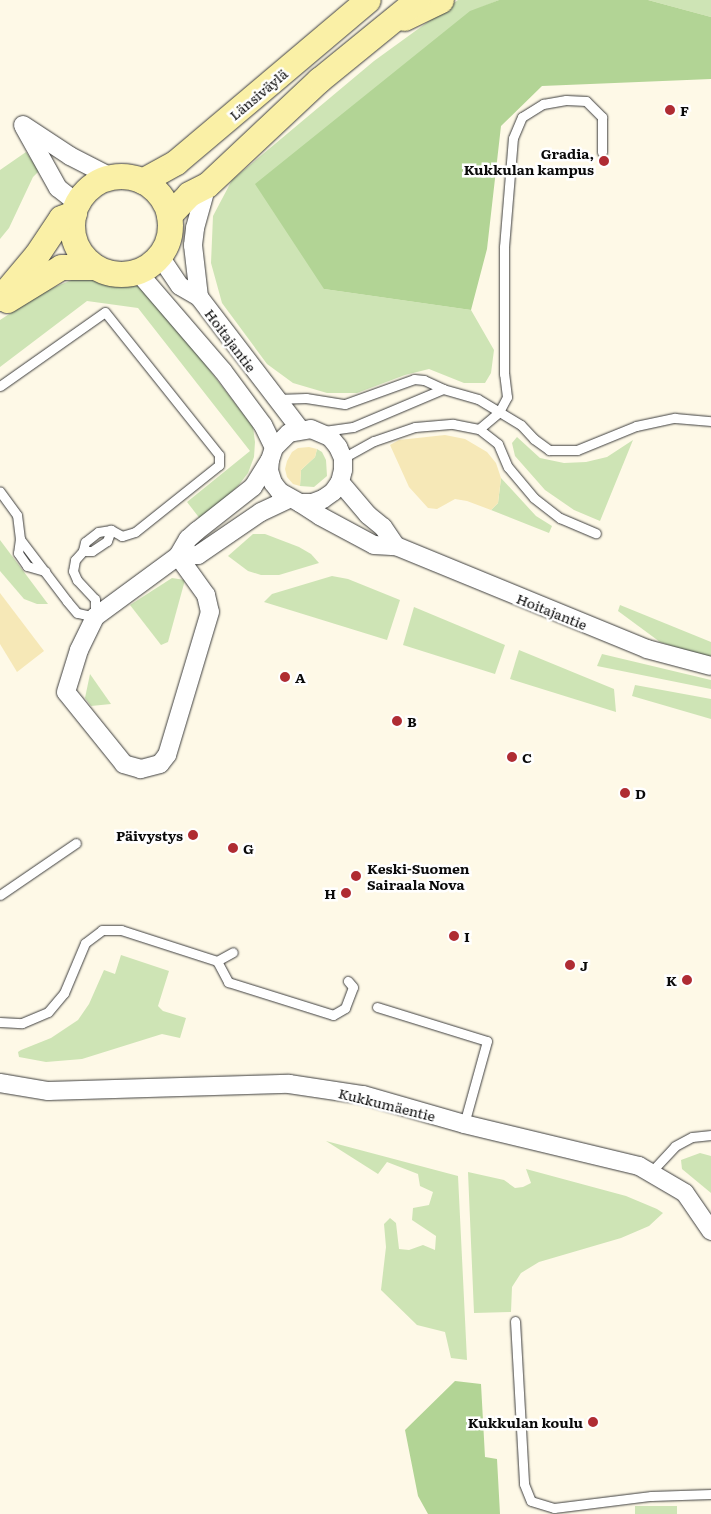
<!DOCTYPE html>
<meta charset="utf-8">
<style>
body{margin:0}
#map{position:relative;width:711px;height:1514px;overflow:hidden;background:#fef9e7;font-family:Literata,serif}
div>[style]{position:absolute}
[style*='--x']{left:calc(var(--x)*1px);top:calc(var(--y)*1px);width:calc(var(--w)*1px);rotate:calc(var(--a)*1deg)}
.green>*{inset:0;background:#cee4b5;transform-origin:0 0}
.forest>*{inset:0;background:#b2d495}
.sand>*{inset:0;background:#f6e8b7}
.roads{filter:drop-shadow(0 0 1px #3d3d3d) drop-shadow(0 0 1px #3d3d3d)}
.service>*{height:9px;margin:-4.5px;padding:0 4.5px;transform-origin:4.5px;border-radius:4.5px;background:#fff}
.minor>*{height:18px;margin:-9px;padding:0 9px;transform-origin:9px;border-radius:9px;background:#fff}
.secondary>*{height:25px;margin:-12.5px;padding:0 12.5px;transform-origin:12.5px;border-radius:12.5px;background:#faf0a6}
.secondary>.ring{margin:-12.5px;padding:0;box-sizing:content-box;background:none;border:25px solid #faf0a6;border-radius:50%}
.dots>*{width:14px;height:14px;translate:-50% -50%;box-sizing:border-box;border:2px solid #fff;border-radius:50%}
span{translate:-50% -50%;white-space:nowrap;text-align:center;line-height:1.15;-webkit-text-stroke:5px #fff;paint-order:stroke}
.street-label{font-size:14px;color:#0a0a0a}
.poi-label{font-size:14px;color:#0a0a0a;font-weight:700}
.left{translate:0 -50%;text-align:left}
.right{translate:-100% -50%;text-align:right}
</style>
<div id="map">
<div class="green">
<i style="clip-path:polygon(458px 0,499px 0,470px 12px,324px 289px,471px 310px,494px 350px,491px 373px,485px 383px,464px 383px,429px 369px,405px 375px,357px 393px,327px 393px,293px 383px,267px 364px,222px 303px,211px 263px,213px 216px,232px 180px,374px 61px)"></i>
<i style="clip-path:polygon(648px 0,711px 0,711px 17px)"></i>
<i style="clip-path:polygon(26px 152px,39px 171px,33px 177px,9px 228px,0 239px,0 170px)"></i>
<i style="clip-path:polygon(100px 278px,138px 286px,157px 301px,253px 427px,255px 442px,254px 457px,248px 473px,238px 486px,201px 520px,187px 502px,250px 451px,138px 308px,87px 301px,0 367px,0 320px,43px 292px,74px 279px)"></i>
<i style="clip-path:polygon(517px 437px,540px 458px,564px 463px,586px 462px,607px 457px,633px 440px,600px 521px,574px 510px,545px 490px,515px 456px,512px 443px)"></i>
<i style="clip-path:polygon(317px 449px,322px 452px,326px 460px,327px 476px,314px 487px,300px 486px,301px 470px,315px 457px)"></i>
<i style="clip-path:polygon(501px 478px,536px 516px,552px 526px,549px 533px,491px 510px,498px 503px)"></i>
<i style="clip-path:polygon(253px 534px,265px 534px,299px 547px,311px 554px,319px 563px,279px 575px,261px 575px,248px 571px,228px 556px)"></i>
<i style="clip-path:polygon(0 540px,48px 604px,37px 604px,24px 599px,0 571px)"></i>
<i style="clip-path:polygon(332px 576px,348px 579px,400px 600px,387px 640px,264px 602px,272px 594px)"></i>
<i style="clip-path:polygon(172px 578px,185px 580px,168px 642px,161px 645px,130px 605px)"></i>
<i style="clip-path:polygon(620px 605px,711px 642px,711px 659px,660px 642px,618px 611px)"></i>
<i style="clip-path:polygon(414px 607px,505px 645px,495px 674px,403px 645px)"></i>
<i style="clip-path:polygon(519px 650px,614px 689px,616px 712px,510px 679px)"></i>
<i style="clip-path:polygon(602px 654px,711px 680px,711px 689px,597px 666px)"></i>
<i style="clip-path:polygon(90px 674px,111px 704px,91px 706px,85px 698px)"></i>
<i style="clip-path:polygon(635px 685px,711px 699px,711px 719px,632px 696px)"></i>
<i style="clip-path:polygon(121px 955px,169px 971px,158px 1006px,163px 1011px,186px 1018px,180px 1038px,162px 1034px,82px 1059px,46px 1062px,19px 1057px,18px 1052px,21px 1050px,51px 1038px,78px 1020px,89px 1004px,104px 970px,115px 974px)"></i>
<i style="clip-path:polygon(326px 1141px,458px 1176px,467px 1360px,451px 1358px,445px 1332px,417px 1325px,381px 1290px,386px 1247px,384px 1224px,390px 1218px,396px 1223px,399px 1249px,409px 1250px,423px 1245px,435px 1250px,436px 1236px,412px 1220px,413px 1208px,429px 1205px,433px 1192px,420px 1186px,418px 1174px,387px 1162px,378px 1174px)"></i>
<i style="clip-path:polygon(700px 1153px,711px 1156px,711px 1193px,682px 1169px,681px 1160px)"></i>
<i style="clip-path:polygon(526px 1169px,626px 1196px,657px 1209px,663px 1213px,649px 1226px,621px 1238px,539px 1262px,521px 1273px,512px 1287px,511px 1312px,474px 1313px,468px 1172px,504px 1180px,515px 1188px,523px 1187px,531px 1183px)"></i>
<i style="left:635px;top:1506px;width:42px;height:8px"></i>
</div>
<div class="forest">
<i style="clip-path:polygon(499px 0,648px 0,711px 17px,711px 79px,542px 86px,501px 126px,487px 249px,471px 310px,324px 289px,255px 184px,470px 11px)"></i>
<i style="clip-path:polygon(455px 1381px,481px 1384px,485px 1457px,497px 1459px,500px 1514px,428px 1514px,418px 1496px,405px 1430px)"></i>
</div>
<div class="sand">
<i style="clip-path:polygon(445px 435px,465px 439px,487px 452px,496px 463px,501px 478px,498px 503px,491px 510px,467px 501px,455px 499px,437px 509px,428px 508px,409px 487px,390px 445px,399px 440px)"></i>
<i style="clip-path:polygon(309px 447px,317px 449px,315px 457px,301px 470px,300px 486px,293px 484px,287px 477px,285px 469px,287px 461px,292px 452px,298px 448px)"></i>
<i style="clip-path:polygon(0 593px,44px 651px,17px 672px,0 644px)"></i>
</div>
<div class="roads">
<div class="service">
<i style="--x:0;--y:386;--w:128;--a:-35.2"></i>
<i style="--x:105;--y:312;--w:183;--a:51.4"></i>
<i style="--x:219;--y:455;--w:10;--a:90"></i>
<i style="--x:219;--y:465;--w:107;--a:141.4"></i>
<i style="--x:135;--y:532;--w:14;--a:163"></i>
<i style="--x:122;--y:536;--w:13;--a:-151"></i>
<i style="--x:111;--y:530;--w:13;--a:171"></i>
<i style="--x:98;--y:532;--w:16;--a:142"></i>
<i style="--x:85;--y:542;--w:9;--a:103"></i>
<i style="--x:83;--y:551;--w:12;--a:132"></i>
<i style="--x:75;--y:560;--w:11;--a:100"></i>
<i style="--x:73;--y:571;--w:10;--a:66"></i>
<i style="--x:77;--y:580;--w:26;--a:47"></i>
<i style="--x:95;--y:599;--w:18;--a:90"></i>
<i style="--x:95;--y:617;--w:18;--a:-167"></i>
<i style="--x:77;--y:613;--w:16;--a:-130"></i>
<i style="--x:67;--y:601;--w:78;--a:-127.2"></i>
<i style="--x:20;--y:539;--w:24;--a:-97"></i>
<i style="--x:17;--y:515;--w:29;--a:-126"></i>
<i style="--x:276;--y:399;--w:30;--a:-2"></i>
<i style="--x:306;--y:398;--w:39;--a:9"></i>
<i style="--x:345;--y:404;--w:73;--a:-19.9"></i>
<i style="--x:414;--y:379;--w:10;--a:6"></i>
<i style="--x:424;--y:380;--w:21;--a:25"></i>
<i style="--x:443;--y:389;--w:36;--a:16"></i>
<i style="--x:478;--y:399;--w:50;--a:31.2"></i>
<i style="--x:521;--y:425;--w:19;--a:47"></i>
<i style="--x:534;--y:439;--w:19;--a:36"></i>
<i style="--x:549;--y:450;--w:28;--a:0"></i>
<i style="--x:577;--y:450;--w:64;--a:-22.1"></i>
<i style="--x:636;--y:426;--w:40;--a:-12"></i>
<i style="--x:675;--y:418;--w:36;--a:5"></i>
<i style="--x:479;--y:429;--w:26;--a:-40"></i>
<i style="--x:499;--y:412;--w:17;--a:-62"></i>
<i style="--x:507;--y:397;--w:23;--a:-97"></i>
<i style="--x:504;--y:374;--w:127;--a:-90"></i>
<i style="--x:504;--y:247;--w:109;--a:-85.3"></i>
<i style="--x:513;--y:138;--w:23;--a:-67"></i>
<i style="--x:522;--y:117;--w:25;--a:-32"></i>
<i style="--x:543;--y:104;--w:23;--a:-10"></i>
<i style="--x:566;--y:100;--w:20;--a:3"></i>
<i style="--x:586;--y:101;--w:23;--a:45"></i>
<i style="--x:602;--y:117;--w:35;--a:90"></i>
<i style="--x:324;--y:431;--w:29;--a:-8"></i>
<i style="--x:353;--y:427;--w:98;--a:-22.9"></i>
<i style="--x:343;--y:458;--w:35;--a:-29"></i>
<i style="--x:374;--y:441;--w:43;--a:-18.9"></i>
<i style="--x:415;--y:427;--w:38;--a:-5"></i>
<i style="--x:453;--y:424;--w:26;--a:11"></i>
<i style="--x:479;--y:429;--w:24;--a:38"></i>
<i style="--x:498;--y:444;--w:25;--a:67"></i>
<i style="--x:508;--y:467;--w:40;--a:50"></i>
<i style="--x:534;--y:498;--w:33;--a:38"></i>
<i style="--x:560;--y:518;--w:39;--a:23"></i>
<i style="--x:20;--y:539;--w:14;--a:98"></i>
<i style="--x:18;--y:553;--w:16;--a:55"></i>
<i style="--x:27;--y:566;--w:19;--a:16"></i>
<i style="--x:83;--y:551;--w:9;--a:0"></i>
<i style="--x:92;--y:551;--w:18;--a:-34"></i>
<i style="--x:107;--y:541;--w:12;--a:-70"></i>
<i style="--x:0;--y:895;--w:92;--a:-34.4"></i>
<i style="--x:217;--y:961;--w:18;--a:-29"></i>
<i style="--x:377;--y:1007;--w:115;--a:17.2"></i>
<i style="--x:487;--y:1041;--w:86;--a:105.5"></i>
<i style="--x:0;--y:1022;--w:22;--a:3"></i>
<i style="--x:22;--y:1023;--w:28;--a:-23"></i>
<i style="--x:48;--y:1012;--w:25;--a:-50"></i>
<i style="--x:64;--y:993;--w:54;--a:-67.2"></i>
<i style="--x:85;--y:943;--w:21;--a:-37"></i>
<i style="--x:102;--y:930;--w:19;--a:0"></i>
<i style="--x:121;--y:930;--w:101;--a:17.9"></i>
<i style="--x:217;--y:961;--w:24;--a:62"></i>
<i style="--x:228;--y:982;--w:110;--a:17.4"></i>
<i style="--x:333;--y:1015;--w:14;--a:-30"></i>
<i style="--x:345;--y:1008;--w:22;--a:-69"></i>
<i style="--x:353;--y:987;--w:8;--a:-130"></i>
<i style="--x:651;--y:1172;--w:35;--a:-47"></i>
<i style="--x:675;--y:1146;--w:19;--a:-28"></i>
<i style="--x:692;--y:1137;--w:19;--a:-6"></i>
<i style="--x:515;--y:1321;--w:163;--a:86.8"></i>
<i style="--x:524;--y:1484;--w:18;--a:68"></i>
<i style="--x:531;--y:1501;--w:24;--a:17"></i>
<i style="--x:554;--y:1508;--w:98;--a:-7.1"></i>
<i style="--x:651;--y:1496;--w:60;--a:-1.9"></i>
</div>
<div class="minor">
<i style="--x:23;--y:125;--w:56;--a:33.4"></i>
<i style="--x:70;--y:156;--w:46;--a:27.1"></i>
<i style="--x:24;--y:127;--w:70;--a:60.9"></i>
<i style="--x:58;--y:188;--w:24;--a:38"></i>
<i style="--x:159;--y:255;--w:37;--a:56"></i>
<i style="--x:180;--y:286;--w:22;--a:30"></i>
<i style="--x:199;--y:297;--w:166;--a:52.6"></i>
<i style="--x:137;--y:271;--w:132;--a:49.3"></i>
<i style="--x:223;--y:371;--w:67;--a:53.5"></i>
<i style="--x:263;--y:425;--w:25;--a:64"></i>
<i style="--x:199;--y:297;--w:52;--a:-96.6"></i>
<i style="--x:193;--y:245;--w:17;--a:-83"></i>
<i style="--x:195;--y:228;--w:45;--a:-74.4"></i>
<i style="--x:340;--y:482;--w:43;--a:49.7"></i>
<i style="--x:368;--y:515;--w:19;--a:39"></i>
<i style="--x:383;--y:527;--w:23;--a:56"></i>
<i style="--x:300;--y:503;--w:24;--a:33"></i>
<i style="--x:320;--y:516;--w:61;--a:28.2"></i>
<i style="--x:374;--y:545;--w:22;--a:3"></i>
<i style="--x:396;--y:546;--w:271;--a:22.3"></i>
<i style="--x:647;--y:649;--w:66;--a:14.9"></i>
<i style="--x:178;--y:556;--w:48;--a:54.3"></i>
<i style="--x:206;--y:595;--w:17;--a:77"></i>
<i style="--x:210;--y:612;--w:149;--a:106.7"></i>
<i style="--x:167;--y:755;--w:11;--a:128"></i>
<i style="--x:160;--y:764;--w:20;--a:165"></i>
<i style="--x:141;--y:769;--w:18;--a:-164"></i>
<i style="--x:124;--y:764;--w:92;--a:-128.9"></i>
<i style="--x:66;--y:692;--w:44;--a:-72.8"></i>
<i style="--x:79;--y:650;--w:37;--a:-64"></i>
<i style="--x:95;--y:617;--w:103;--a:-36.3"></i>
<i style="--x:178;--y:556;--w:20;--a:-60"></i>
<i style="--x:188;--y:539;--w:12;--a:-42"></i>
<i style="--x:197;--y:531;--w:71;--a:-38.2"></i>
<i style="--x:253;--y:487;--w:32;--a:-58"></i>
<i style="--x:270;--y:460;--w:13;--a:-72"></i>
<i style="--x:274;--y:448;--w:21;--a:-45"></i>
<i style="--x:289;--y:433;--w:22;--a:-10"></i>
<i style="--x:311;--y:429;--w:21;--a:23"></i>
<i style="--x:330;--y:437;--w:13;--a:51"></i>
<i style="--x:338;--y:447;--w:12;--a:66"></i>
<i style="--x:343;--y:458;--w:12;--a:90"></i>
<i style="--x:343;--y:470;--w:12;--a:104"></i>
<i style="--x:340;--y:482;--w:12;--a:125"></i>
<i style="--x:333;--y:492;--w:12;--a:145"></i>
<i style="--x:323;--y:499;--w:12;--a:160"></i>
<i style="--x:312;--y:503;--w:12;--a:180"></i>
<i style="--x:300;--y:503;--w:23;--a:-151"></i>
<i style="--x:280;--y:492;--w:11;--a:-128"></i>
<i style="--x:273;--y:483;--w:13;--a:-108"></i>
<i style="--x:269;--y:471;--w:11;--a:-85"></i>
<i style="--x:178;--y:556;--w:20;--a:-3"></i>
<i style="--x:198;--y:555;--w:76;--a:-34.3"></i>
<i style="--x:261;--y:512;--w:31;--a:-25"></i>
<i style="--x:0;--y:1083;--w:49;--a:9.5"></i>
<i style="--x:48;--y:1091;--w:241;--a:-1.7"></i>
<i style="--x:289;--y:1084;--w:75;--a:8.5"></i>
<i style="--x:363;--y:1095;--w:105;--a:16"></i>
<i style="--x:464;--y:1124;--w:180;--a:13.5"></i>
<i style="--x:639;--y:1166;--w:53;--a:30.4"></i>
<i style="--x:685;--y:1193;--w:46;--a:55.6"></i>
</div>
<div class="secondary">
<i style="--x:404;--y:18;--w:41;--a:-25.9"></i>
<i class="ring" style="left:72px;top:176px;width:73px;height:73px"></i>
<i style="--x:142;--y:181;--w:39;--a:-29"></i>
<i style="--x:176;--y:162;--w:251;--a:-40.2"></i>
<i style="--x:169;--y:215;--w:29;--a:-46"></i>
<i style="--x:189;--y:194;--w:20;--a:-27"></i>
<i style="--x:207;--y:185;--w:154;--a:-43.2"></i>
<i style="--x:319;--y:80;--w:127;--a:-39.2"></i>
<i style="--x:0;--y:298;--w:57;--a:-49.9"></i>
<i style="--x:37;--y:254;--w:43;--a:-56.3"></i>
<i style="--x:61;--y:218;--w:14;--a:-21"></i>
<i style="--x:7;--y:300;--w:63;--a:-31.4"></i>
<i style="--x:61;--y:267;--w:34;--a:0"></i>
</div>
</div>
<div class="dots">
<i style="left:670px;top:110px;background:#af2c33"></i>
<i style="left:604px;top:161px;background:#af2c33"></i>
<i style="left:285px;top:677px;background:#af2c33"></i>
<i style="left:397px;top:721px;background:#af2c33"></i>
<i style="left:512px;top:757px;background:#af2c33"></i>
<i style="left:625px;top:793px;background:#af2c33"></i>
<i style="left:193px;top:835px;background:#af2c33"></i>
<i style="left:233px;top:848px;background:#af2c33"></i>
<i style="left:356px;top:876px;background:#af2c33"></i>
<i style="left:346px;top:893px;background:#af2c33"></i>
<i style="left:454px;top:936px;background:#af2c33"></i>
<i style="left:570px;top:965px;background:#af2c33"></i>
<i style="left:687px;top:980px;background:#af2c33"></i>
<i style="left:593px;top:1422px;background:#af2c33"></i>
</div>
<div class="street-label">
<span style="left:258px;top:94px;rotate:-40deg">Länsiväylä</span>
<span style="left:231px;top:340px;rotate:53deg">Hoitajantie</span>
<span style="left:552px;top:611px;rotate:22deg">Hoitajantie</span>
<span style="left:387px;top:1104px;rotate:14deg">Kukkumäentie</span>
</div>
<div class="poi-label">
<span class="left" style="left:680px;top:110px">F</span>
<span class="right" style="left:594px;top:161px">Gradia,<br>Kukkulan kampus</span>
<span class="left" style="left:295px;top:677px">A</span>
<span class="left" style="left:407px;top:721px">B</span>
<span class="left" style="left:522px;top:757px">C</span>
<span class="left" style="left:635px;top:793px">D</span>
<span class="right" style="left:183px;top:835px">Päivystys</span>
<span class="left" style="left:243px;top:848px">G</span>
<span class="left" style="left:367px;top:876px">Keski-Suomen<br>Sairaala Nova</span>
<span class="right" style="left:336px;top:893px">H</span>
<span class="left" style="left:464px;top:936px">I</span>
<span class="left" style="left:580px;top:965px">J</span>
<span class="right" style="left:677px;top:980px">K</span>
<span class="right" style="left:583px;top:1422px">Kukkulan koulu</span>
</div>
</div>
